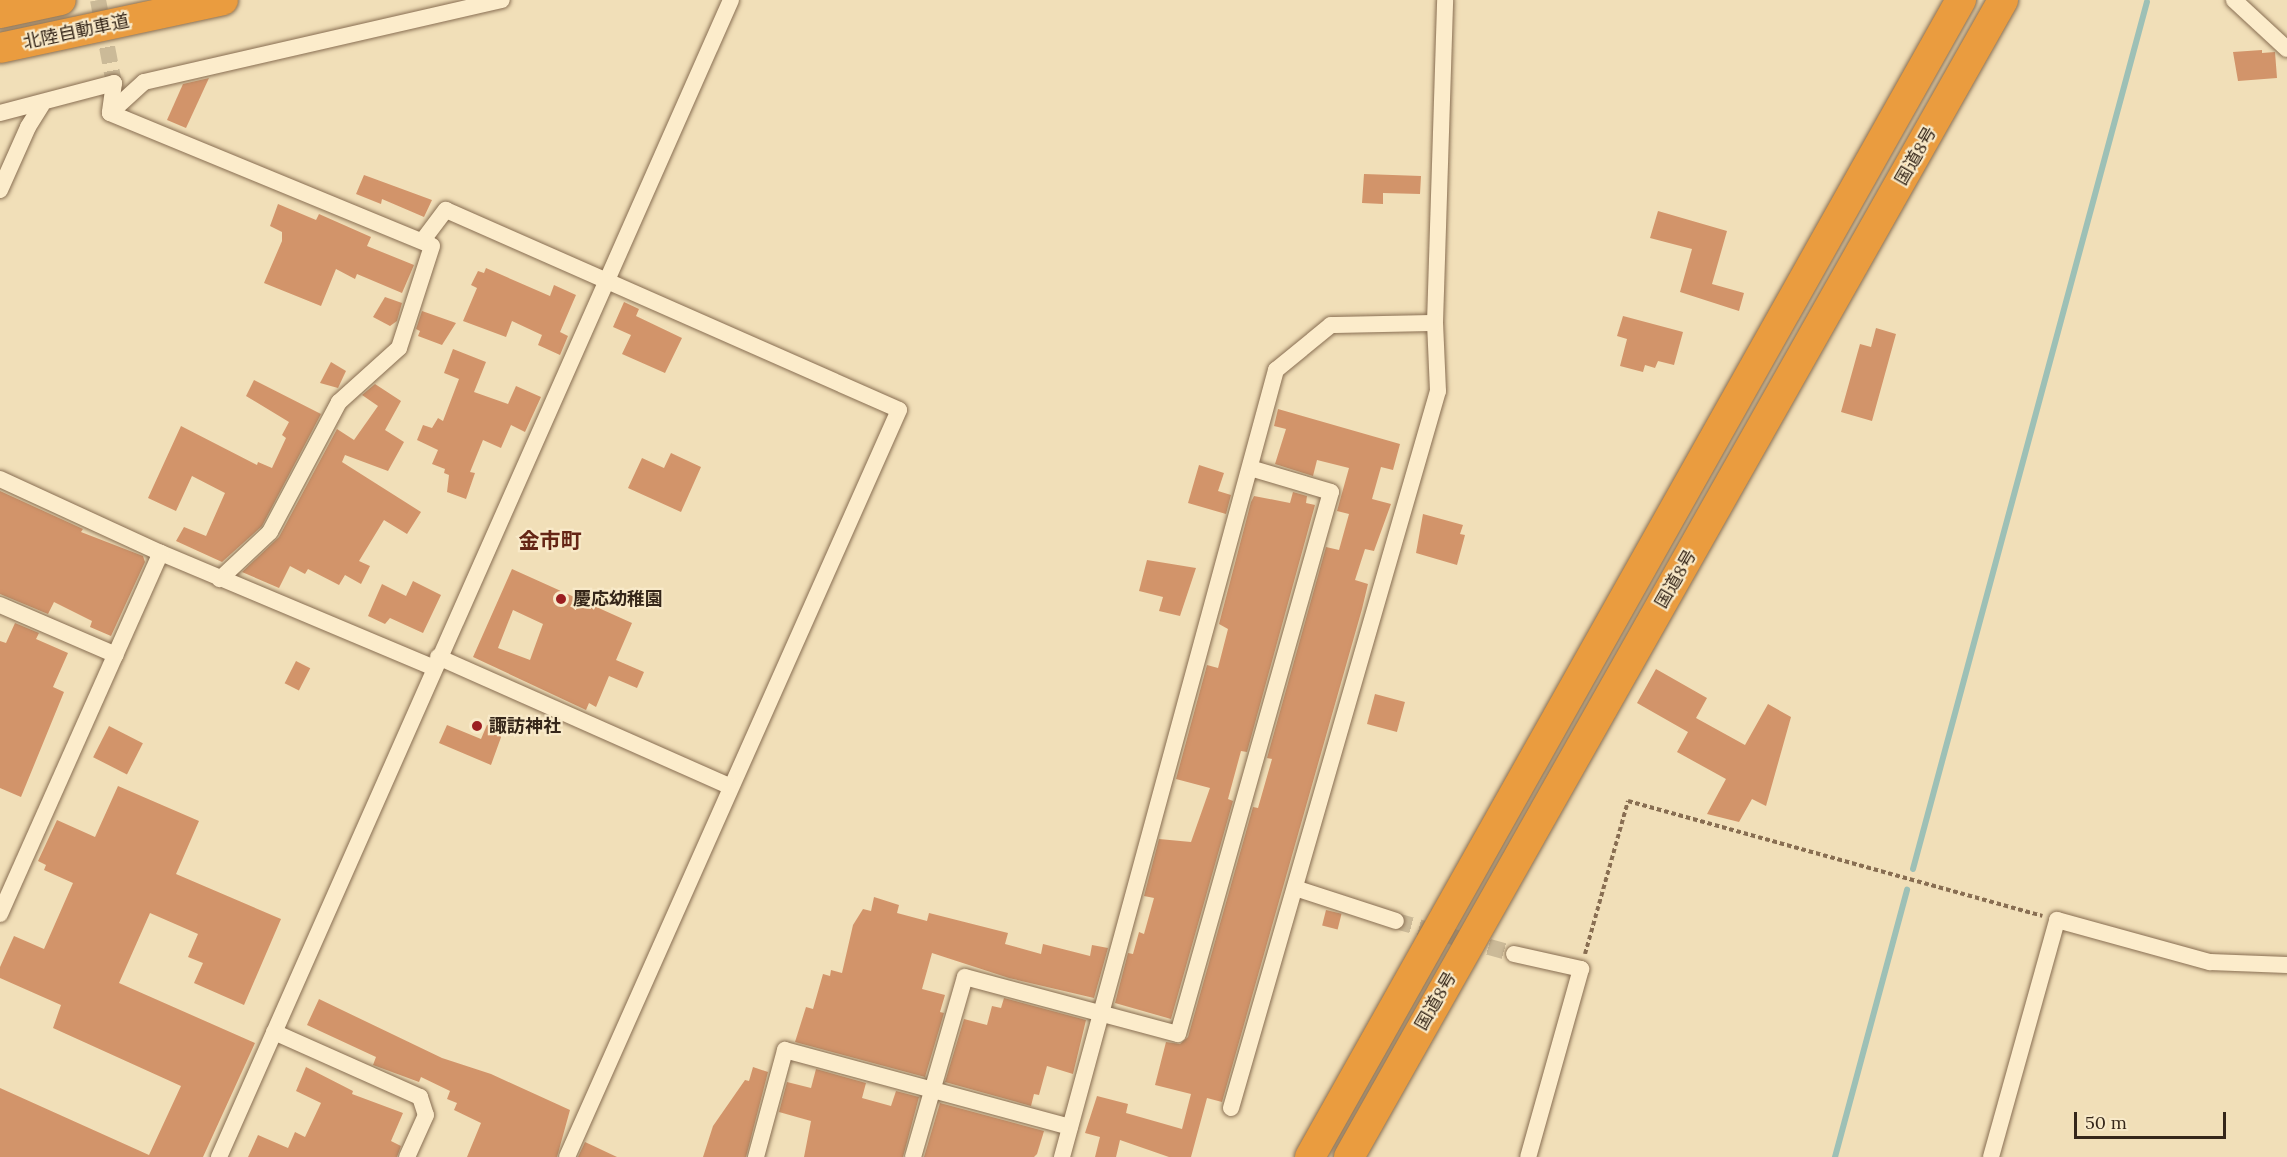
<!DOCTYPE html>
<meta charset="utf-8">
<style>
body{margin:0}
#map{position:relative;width:2287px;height:1157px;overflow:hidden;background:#f1dfb8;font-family:Lora,"Noto Sans JP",serif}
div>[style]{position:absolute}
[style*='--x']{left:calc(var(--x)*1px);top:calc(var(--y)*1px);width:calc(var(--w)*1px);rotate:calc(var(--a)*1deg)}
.stream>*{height:6px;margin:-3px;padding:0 3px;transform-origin:3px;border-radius:3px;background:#9dc0b6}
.building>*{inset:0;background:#d2946a;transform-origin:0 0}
.street-tunnel>*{height:16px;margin-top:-8px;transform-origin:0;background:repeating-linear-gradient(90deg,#cbba98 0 16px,transparent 0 24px)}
.path>*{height:4px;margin-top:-2px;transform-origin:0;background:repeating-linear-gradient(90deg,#886e52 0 4.5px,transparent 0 7.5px)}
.roads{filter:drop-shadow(0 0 2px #886e52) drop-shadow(0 0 2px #886e52)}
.street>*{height:16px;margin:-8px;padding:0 8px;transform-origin:8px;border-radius:8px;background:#fceccb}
.highway>*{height:30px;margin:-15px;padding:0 15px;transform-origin:15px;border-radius:15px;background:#ea9c3f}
.dots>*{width:16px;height:16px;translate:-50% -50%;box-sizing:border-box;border:3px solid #f8e9c8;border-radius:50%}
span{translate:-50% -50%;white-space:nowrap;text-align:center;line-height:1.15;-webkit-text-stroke:4.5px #f8e9c8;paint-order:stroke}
.street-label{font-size:18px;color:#352619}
.poi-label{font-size:18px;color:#352619;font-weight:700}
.left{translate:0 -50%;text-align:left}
.quarter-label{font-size:21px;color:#652515;font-weight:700}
.scale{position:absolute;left:2074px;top:1112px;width:152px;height:27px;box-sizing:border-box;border:3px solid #352619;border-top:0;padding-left:8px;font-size:18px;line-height:21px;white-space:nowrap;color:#352619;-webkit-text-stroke:4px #f8e9c8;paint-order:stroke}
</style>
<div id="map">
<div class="stream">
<i style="--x:1913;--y:869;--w:898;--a:-74.9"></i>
<i style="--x:1835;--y:1157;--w:277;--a:-74.9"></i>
</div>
<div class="building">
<i style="clip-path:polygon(2262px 50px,2262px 53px,2275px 52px,2277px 78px,2238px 81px,2233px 52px)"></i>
<i style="clip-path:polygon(209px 78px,186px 128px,167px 120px,183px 84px)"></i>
<i style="clip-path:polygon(1364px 174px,1421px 176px,1420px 194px,1383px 193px,1383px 204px,1362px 203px)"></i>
<i style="clip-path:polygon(364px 175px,432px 200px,424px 217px,382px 199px,381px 204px,356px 194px)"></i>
<i style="clip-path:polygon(278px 204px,316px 220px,319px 214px,371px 237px,367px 246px,414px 265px,402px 293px,357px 274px,355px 279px,336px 269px,321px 306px,264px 283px,282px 241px,282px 232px,270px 226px)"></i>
<i style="clip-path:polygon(1658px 211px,1727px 231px,1712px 284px,1744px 293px,1739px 311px,1680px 292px,1692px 249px,1650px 238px)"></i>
<i style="clip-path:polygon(486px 268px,550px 296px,554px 285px,576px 295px,560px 332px,568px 336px,560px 355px,538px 345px,542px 335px,512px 321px,506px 337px,463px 321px,477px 288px,471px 285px,478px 271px,484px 273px)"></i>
<i style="clip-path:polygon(385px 297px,402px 303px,397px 321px,390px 326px,373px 317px)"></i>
<i style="clip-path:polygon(624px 302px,639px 309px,636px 316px,682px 338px,665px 373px,622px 354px,631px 335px,613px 327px)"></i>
<i style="clip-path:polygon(422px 311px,456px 323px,442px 345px,418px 336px,420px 331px,416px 329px)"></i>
<i style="clip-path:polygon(1623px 316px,1683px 332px,1674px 365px,1658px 361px,1655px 368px,1645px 365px,1643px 372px,1620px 366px,1627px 339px,1617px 336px)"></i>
<i style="clip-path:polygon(1876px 328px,1896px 334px,1872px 421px,1841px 412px,1860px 344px,1871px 347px)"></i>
<i style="clip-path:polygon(453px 349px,486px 362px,474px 392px,508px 404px,516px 386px,541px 397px,525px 432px,511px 425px,501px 448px,483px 440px,470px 472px,475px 473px,466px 499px,447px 492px,449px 475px,444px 473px,445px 469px,432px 464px,438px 450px,417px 440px,423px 425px,432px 428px,438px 418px,443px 421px,459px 379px,444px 373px)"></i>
<i style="clip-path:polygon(331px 362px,346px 371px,338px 388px,320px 383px)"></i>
<i style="clip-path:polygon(254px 380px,321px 414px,262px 526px,222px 562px,176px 541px,184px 527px,206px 536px,225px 493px,192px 476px,176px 511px,148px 498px,181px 426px,257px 465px,258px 462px,272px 468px,286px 438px,282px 435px,289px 422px,246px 396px)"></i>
<i style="clip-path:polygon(375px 384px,401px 401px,385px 430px,404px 442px,388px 471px,345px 455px,342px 462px,421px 512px,407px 534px,384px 520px,359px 561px,370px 566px,361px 584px,345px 575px,339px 585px,308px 569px,305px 574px,290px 566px,279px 588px,242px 572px,279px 537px,337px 429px,354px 440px,378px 406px,362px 395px)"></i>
<i style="clip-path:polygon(1278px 409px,1400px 444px,1393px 470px,1381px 467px,1372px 499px,1391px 504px,1374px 551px,1365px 549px,1355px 580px,1368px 584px,1362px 609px,1222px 1102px,1207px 1098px,1191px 1157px,1169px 1157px,1120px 1140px,1116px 1157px,1095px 1157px,1100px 1137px,1085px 1133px,1097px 1096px,1128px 1104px,1126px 1113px,1182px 1129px,1191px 1094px,1155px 1085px,1166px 1042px,1180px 1044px,1188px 1037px,1253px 807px,1258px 808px,1272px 759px,1267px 758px,1326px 547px,1339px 550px,1349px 514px,1337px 511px,1349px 468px,1317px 460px,1313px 476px,1275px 464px,1286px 429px,1274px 426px)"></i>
<i style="clip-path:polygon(671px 453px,701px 467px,681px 512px,628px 488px,642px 458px,664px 468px)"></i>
<i style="clip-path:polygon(1199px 465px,1224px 473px,1218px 491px,1231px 495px,1226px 514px,1188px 503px)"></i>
<i style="clip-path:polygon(0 491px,83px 529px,81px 532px,143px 556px,145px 562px,111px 636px,90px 627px,92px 621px,54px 602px,48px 614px,0 594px)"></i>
<i style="clip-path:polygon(1293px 492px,1307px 496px,1306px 503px,1315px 505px,1247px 752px,1241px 751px,1228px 799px,1233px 801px,1171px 1019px,1115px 1003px,1128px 953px,1133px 954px,1139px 932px,1144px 934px,1154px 898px,1144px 896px,1159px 839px,1191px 842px,1210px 788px,1176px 779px,1207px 665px,1218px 668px,1228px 629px,1219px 624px,1251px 502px,1254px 496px,1290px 503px)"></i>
<i style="clip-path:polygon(1423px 514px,1463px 525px,1460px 534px,1465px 535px,1457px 565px,1416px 553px)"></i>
<i style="clip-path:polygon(1147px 560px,1196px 568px,1180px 616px,1159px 611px,1163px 597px,1139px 591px)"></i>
<i style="clip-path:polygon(evenodd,512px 569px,632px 623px,616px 660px,644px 672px,637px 688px,609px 676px,596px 707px,589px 703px,586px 710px,473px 657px,512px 569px,513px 610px,543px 624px,530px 660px,498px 648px,513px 610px)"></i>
<i style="clip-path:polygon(413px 581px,441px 595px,423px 633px,390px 618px,385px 624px,368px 616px,382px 584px,406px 596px)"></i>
<i style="clip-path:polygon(15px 623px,39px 633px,36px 639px,68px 653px,53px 687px,64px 692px,21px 797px,0 788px,0 641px,6px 643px)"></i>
<i style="left:296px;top:661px;width:16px;height:25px;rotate:27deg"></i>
<i style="clip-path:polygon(1656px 669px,1707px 698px,1696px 718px,1745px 745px,1768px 704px,1791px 717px,1766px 806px,1752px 799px,1739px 822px,1707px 814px,1726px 779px,1677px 752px,1688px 732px,1637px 703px)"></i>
<i style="left:1375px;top:694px;width:31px;height:31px;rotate:15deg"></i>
<i style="clip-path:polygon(447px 725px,481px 739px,487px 725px,504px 729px,491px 765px,439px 743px)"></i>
<i style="left:109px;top:726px;width:38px;height:35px;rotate:27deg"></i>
<i style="clip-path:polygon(118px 786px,199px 821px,176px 874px,281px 919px,244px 1005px,194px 983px,203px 963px,188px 957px,198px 934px,150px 913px,119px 983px,255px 1043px,203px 1157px,0 1157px,0 1088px,149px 1155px,181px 1086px,53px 1028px,61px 1005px,0 978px,0 967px,14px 936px,44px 949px,73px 883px,44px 870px,46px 865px,38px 861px,57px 820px,95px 837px)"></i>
<i style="clip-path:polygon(874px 897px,899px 905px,897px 913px,927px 921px,929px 913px,1008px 933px,1005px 944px,1041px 954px,1043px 944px,1090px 956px,1092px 945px,1108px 948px,1094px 998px,1009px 978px,932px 953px,922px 989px,945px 995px,940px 1012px,944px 1013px,925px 1077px,795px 1042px,806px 1007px,813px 1009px,823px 974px,830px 976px,831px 970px,842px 973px,853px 925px,863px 909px,871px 911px)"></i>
<i style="left:1326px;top:910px;width:16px;height:16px;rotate:14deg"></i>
<i style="clip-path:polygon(1004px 998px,1086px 1020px,1073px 1074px,1047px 1066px,1039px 1095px,1034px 1094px,1031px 1106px,945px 1082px,964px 1019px,987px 1025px,992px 1006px,1001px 1008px)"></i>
<i style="clip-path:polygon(319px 999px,442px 1058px,491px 1074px,570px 1110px,557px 1157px,467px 1157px,481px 1123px,454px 1110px,457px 1103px,447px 1099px,450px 1091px,421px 1077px,419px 1082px,373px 1065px,376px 1057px,307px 1025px)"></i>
<i style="clip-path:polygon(306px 1067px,353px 1091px,352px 1094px,403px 1113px,391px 1141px,401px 1146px,397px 1157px,248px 1157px,258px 1135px,288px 1148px,295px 1132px,305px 1137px,321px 1103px,296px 1091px)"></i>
<i style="clip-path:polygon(753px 1067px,768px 1072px,746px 1157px,703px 1157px,713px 1126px,745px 1080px,749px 1081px)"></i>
<i style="clip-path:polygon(816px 1069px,866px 1083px,862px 1098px,891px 1106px,896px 1091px,919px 1097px,903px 1157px,804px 1157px,811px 1121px,779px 1112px,787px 1082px,811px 1088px)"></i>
<i style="clip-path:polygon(940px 1103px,1044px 1131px,1037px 1154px,1034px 1157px,924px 1157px)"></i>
<i style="clip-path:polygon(585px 1142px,617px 1157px,578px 1157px)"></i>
</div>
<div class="street-tunnel">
<i style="--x:98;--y:0;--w:85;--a:79.1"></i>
<i style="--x:1396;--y:921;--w:123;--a:15.6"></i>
</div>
<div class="path">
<i style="--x:1585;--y:954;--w:159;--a:-74.3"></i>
<i style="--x:1628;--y:801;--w:430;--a:15.5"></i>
</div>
<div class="roads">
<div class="street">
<i style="--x:2234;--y:0;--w:72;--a:42.8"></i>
<i style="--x:0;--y:113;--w:118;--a:-14.7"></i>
<i style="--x:114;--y:83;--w:30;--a:98"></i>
<i style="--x:110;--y:113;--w:348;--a:22.4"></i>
<i style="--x:432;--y:246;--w:107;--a:107.9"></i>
<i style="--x:399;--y:348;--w:81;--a:138"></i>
<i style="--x:339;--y:402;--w:147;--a:118"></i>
<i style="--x:270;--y:532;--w:69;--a:136.8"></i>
<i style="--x:110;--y:113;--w:46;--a:-42.4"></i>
<i style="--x:144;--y:82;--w:367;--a:-12.9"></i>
<i style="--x:0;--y:190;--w:69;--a:-66"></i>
<i style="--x:28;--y:127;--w:26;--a:-58"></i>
<i style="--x:423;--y:240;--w:38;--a:-53"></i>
<i style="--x:446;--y:210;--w:495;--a:23.8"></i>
<i style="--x:899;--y:410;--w:817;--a:113.96"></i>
<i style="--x:0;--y:479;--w:177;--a:24.7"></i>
<i style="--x:161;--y:553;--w:296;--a:22.8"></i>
<i style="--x:0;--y:605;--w:126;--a:23.3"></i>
<i style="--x:438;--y:657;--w:318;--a:23.9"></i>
<i style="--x:1295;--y:888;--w:106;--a:18.1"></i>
<i style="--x:0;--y:914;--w:395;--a:-66"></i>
<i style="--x:1514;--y:954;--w:69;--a:12.6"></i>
<i style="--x:1581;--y:969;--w:195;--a:105.7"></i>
<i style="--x:274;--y:1032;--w:160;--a:24"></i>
<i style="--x:420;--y:1097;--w:19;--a:72"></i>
<i style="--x:426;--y:1115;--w:46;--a:114.3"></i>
<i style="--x:1231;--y:1108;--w:746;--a:-73.9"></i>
<i style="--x:1438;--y:391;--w:68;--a:-92.5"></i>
<i style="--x:1435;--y:323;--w:323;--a:-88.2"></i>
<i style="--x:219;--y:1157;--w:1265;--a:-66.13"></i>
<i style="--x:756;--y:1157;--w:111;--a:-74.8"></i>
<i style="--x:785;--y:1050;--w:295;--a:15.1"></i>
<i style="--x:913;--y:1157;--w:187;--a:-73.9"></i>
<i style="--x:965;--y:977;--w:220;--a:15"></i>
<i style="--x:1178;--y:1034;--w:563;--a:-74.24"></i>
<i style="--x:1331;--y:492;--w:84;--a:-163.5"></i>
<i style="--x:1062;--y:1157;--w:816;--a:-74.79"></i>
<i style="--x:1276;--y:370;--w:71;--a:-39.3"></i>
<i style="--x:1331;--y:325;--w:104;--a:-1.1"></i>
<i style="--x:1991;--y:1157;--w:246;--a:-74.4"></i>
<i style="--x:2057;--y:920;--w:159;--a:15.4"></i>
<i style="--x:2210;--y:962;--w:77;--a:2.2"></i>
</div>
<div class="highway">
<i style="--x:0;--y:13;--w:62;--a:-12"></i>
<i style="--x:0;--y:48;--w:228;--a:-12.1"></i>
<i style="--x:1310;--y:1157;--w:1328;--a:-60.64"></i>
<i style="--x:1349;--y:1157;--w:1329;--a:-60.52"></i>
</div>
</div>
<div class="dots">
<i style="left:561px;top:599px;background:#9b1e21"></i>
<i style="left:477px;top:726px;background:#9b1e21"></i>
</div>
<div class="street-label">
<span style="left:76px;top:32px;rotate:-12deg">北陸自動車道</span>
<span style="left:1916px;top:156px;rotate:-60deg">国道8号</span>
<span style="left:1676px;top:579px;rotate:-60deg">国道8号</span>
<span style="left:1436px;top:1001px;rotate:-60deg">国道8号</span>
</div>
<div class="poi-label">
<span class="left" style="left:573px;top:599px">慶応幼稚園</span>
<span class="left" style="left:489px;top:726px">諏訪神社</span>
</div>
<div class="quarter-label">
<span style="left:550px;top:541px">金市町</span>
</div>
<div class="scale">50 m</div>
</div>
